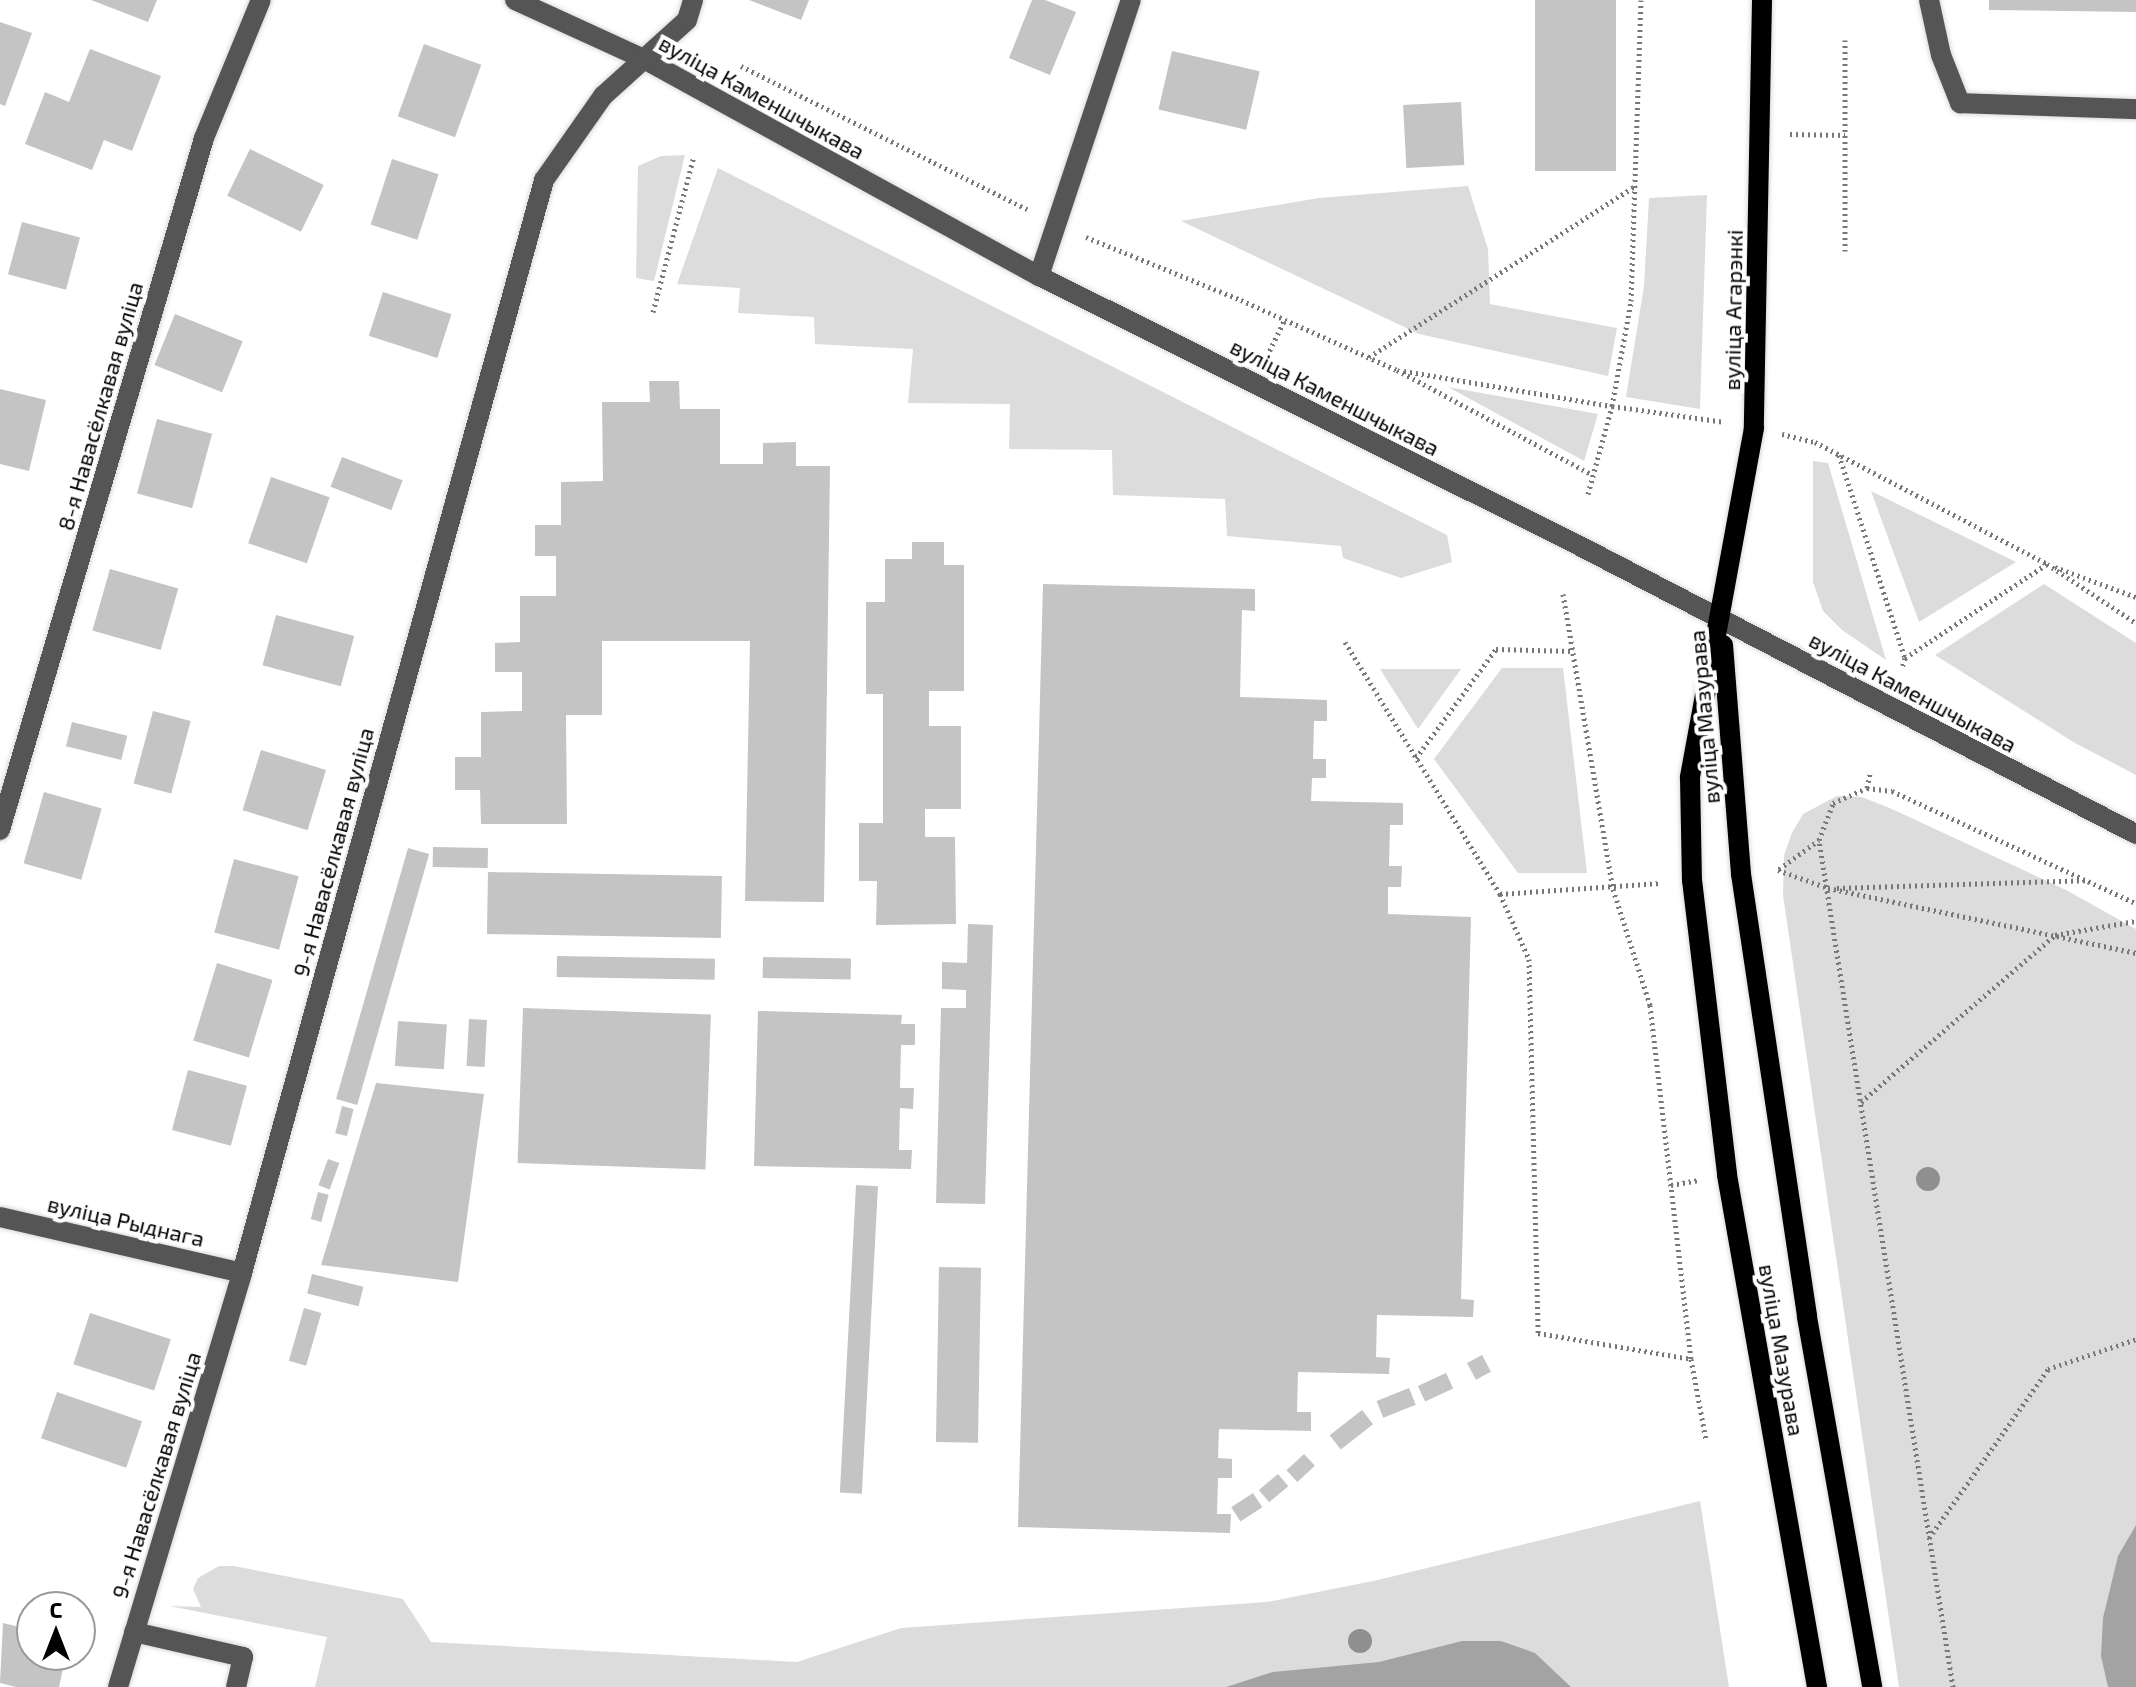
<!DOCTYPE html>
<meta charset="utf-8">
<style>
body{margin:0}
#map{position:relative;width:2136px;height:1687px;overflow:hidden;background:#fff;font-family:"Exo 2",sans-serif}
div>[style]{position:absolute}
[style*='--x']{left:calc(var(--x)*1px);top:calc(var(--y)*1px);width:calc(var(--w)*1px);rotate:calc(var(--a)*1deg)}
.green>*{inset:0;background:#dcdcdc}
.water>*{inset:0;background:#a3a3a3}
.building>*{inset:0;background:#c4c4c4;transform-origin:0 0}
.path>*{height:5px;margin-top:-2.5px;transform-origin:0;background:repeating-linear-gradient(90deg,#777 0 2px,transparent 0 6px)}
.roads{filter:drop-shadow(0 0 2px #dbdbdb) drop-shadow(0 0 2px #dbdbdb)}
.minor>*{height:20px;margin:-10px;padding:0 10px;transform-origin:10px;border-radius:10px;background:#555}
.major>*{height:20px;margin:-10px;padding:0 10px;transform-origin:10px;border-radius:10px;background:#000}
.trees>*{width:24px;height:24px;margin:-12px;border-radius:50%;background:#8f8f8f}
span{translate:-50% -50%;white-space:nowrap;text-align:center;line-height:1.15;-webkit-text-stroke:8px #fff;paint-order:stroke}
.street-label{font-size:22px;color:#000}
.north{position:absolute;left:16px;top:1591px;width:80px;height:80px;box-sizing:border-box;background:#fff;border:2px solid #999;border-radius:50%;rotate:0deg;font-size:22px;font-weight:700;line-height:32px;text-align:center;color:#000}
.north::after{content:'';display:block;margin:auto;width:28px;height:36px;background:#000;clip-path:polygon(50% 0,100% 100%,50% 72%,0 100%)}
</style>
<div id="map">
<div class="green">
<i style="clip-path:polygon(685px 155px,654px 281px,636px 278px,638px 166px,661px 156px)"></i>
<i style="clip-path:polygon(718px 168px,1447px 535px,1452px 562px,1401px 578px,1343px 558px,1341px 546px,1227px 536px,1225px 499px,1113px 495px,1112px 450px,1009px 449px,1010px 404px,908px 403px,913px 349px,815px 344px,814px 317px,738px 313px,740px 288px,677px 284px)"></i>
<i style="clip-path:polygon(1468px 186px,1488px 249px,1490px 304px,1617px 328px,1608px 376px,1419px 334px,1181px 221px,1319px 198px)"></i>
<i style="clip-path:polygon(1707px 195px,1700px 409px,1626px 397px,1644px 286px,1649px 198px)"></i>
<i style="clip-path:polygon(1448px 387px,1598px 414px,1584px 461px)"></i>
<i style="clip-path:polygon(1813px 461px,1828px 463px,1886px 660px,1842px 630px,1823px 611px,1813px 582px)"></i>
<i style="clip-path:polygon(1871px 491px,2016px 562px,1919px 622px)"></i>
<i style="clip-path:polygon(2044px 584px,2136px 643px,2136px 775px,2075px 743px,1935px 655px)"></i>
<i style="clip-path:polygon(1502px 668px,1563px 668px,1587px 873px,1518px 873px,1434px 759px)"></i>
<i style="clip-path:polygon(1380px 669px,1461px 669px,1418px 729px)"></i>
<i style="clip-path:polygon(1837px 796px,1862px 797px,1892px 809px,2066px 890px,2136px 929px,2136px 1687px,1899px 1687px,1783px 895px,1784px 855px,1792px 833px,1803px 814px)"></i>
<i style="clip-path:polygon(1700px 1501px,1729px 1687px,315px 1687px,327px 1637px,169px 1606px,201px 1607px,193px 1589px,198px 1578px,219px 1566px,234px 1566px,403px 1599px,431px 1642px,797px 1662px,901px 1628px,1267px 1602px,1378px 1580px)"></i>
</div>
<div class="water">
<i style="clip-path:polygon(2136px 1525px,2136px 1687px,2108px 1687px,2101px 1656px,2103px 1618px,2118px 1556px)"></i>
<i style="clip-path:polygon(1462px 1641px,1501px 1641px,1535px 1653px,1571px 1687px,1226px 1687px,1273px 1672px,1379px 1662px)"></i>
</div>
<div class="building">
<i style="clip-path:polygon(91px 0,157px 0,148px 22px)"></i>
<i style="clip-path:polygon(749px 0,809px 0,801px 20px)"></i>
<i style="clip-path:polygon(1032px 0,1045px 0,1076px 12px,1050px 75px,1009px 58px)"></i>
<i style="left:1535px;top:0;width:81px;height:171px"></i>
<i style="clip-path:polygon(1989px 0,2136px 0,2136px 12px,1989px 10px)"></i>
<i style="clip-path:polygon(0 22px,32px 33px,5px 106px,0 104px)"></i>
<i style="left:424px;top:44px;width:61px;height:77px;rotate:20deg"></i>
<i style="clip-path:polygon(90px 49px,161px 76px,132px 151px,104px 140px,92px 170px,25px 144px,45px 92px,69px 102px)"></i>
<i style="left:1172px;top:51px;width:90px;height:60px;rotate:13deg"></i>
<i style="left:1461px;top:102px;width:63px;height:58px;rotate:87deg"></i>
<i style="left:250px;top:149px;width:82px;height:52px;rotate:26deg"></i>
<i style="left:392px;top:159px;width:49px;height:69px;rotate:18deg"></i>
<i style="left:22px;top:222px;width:60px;height:54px;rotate:15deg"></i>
<i style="left:383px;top:292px;width:72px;height:46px;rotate:18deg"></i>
<i style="left:175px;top:314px;width:73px;height:55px;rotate:22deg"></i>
<i style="clip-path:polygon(649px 381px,679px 381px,680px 409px,720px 409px,720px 464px,763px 464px,763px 443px,796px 442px,796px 466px,830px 466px,824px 902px,745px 901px,750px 641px,602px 641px,602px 715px,566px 715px,567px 824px,481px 824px,480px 790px,455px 790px,455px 757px,481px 757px,481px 712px,522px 711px,522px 672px,495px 672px,495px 643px,520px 642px,520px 596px,556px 596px,556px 556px,535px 556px,535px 525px,561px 525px,561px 482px,603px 481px,602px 402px,650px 402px)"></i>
<i style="clip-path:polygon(0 389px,46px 400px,29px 471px,0 464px)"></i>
<i style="left:157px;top:419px;width:57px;height:77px;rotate:15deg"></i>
<i style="left:342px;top:457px;width:65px;height:32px;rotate:21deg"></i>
<i style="left:271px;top:477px;width:62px;height:70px;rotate:19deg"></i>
<i style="clip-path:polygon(912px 542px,944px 542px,944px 565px,964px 565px,964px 691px,929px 691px,929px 726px,961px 726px,961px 809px,925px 809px,925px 837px,955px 837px,956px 924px,876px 925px,877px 881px,859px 881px,859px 823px,883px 823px,883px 694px,866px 694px,866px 602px,885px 602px,885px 559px,912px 559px)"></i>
<i style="left:110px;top:569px;width:71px;height:64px;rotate:16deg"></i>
<i style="clip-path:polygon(1043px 584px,1255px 589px,1255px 611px,1242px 610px,1240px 697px,1327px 700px,1327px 721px,1314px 721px,1313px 759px,1326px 759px,1326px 778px,1312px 778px,1311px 801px,1403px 803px,1403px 825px,1390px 825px,1389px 866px,1402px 866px,1401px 887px,1388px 887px,1388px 914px,1471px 917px,1461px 1299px,1474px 1300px,1473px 1317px,1377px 1315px,1376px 1357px,1390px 1358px,1389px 1374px,1298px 1372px,1297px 1412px,1311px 1412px,1311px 1431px,1219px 1429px,1218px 1458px,1232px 1459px,1232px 1478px,1218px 1478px,1217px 1514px,1231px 1514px,1230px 1533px,1018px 1527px)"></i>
<i style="left:276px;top:615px;width:81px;height:52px;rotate:15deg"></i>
<i style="left:153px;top:711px;width:39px;height:75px;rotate:15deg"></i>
<i style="left:72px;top:722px;width:57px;height:25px;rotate:14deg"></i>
<i style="left:261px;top:750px;width:68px;height:63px;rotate:17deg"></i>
<i style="left:44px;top:792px;width:60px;height:74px;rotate:16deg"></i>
<i style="left:433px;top:847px;width:55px;height:20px;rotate:1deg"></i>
<i style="left:408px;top:848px;width:22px;height:261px;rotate:16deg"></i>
<i style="left:234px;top:859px;width:67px;height:76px;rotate:15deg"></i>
<i style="left:488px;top:872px;width:234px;height:62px;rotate:1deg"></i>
<i style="clip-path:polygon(968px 924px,993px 925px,985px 1204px,936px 1203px,941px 1008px,966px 1008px,966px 990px,942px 989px,942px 962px,967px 963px)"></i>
<i style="left:557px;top:956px;width:158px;height:21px;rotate:1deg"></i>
<i style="left:763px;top:957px;width:88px;height:21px;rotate:1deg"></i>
<i style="left:217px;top:963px;width:58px;height:81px;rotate:17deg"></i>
<i style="left:523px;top:1008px;width:188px;height:155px;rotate:2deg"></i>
<i style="clip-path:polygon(758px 1011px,902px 1015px,901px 1024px,915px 1024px,915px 1045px,901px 1045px,900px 1088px,914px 1088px,913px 1109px,900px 1108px,899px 1150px,912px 1150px,911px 1169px,754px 1166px)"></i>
<i style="left:469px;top:1019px;width:18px;height:47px;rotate:3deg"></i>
<i style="left:398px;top:1021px;width:49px;height:45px;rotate:4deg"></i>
<i style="left:188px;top:1070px;width:61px;height:62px;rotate:15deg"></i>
<i style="clip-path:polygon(376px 1083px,484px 1094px,458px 1282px,321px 1265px)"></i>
<i style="left:342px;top:1106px;width:12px;height:28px;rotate:14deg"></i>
<i style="left:328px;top:1159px;width:12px;height:28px;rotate:20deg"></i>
<i style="left:856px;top:1185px;width:22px;height:308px;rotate:3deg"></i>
<i style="left:318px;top:1192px;width:11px;height:28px;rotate:15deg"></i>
<i style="left:939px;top:1267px;width:42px;height:175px;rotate:1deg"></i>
<i style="left:312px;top:1274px;width:53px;height:20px;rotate:14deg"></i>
<i style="left:304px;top:1308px;width:18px;height:55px;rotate:16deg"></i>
<i style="left:90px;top:1313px;width:85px;height:54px;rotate:18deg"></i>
<i style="left:1482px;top:1355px;width:19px;height:17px;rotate:62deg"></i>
<i style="left:1446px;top:1373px;width:17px;height:31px;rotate:65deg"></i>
<i style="left:1409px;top:1388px;width:18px;height:35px;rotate:68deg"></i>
<i style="left:57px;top:1392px;width:90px;height:49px;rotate:19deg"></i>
<i style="left:1362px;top:1410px;width:18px;height:41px;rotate:52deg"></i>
<i style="left:1304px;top:1454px;width:16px;height:24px;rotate:47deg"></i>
<i style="left:1278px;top:1474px;width:16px;height:25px;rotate:50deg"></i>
<i style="left:1253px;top:1493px;width:17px;height:26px;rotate:57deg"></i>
<i style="clip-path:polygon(3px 1623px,32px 1630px,32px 1655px,66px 1655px,59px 1687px,16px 1687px,0 1683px)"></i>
</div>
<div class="path">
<i style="--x:741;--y:66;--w:323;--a:26.6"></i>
<i style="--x:1790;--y:134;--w:55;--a:1"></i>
<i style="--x:1086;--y:237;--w:167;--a:22.1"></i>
<i style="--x:1241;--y:300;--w:171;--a:24.2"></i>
<i style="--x:1397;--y:370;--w:222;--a:28.2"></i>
<i style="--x:1845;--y:251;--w:211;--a:-90"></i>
<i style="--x:653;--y:312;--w:161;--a:-75.3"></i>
<i style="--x:1267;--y:356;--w:39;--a:-64"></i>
<i style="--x:1369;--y:357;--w:318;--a:-32.7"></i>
<i style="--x:1404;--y:371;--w:211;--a:9.6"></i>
<i style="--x:1612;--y:406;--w:107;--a:-79.7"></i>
<i style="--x:1631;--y:301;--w:301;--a:-88.1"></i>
<i style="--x:1782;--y:434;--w:34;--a:14"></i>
<i style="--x:1815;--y:442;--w:262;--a:27.7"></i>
<i style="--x:2047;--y:564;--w:107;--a:33.5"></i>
<i style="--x:1839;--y:455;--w:213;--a:72"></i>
<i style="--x:1905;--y:658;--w:9;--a:108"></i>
<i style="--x:1588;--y:494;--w:91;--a:-74.7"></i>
<i style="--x:1612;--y:406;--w:114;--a:8.1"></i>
<i style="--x:2055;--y:567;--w:86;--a:20.3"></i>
<i style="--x:1563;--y:594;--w:299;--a:80.4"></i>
<i style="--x:1613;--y:889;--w:122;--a:72.3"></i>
<i style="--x:1650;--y:1005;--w:356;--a:83.4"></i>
<i style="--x:1345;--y:642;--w:296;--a:58.4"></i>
<i style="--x:1500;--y:894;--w:161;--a:-3.9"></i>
<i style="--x:1905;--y:658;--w:170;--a:-33.5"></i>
<i style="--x:1416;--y:758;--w:135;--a:-53.7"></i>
<i style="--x:1496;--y:649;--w:77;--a:1.5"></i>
<i style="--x:1867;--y:788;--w:14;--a:-78"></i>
<i style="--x:1779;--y:869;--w:49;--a:-35.9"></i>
<i style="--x:1778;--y:870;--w:53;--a:19.8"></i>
<i style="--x:1828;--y:888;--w:315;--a:11.9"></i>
<i style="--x:1837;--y:888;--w:250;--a:-1.8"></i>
<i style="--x:1500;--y:894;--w:71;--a:66"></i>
<i style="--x:1529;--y:959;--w:374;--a:88.6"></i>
<i style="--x:1538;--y:1333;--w:155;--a:9.6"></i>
<i style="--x:1691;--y:1359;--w:82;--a:79.5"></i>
<i style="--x:1861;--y:1102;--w:256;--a:-40.7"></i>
<i style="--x:2055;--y:935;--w:82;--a:-9.8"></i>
<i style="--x:1671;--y:1185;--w:27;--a:-10"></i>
<i style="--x:1929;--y:1538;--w:207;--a:-54.8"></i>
<i style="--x:2048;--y:1369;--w:93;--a:-18.8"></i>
<i style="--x:1953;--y:1687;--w:858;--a:-98.99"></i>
<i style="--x:1819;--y:840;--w:40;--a:-69"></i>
<i style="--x:1833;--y:803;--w:37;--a:-24"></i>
<i style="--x:1867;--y:788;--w:25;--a:7"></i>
<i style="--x:1892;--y:791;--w:268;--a:24.7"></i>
</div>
<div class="roads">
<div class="minor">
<i style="--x:515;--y:0;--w:142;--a:24.6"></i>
<i style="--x:644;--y:59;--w:451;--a:28.8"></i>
<i style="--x:1039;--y:276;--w:600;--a:26.52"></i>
<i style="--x:1576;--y:544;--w:631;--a:27.38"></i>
<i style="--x:1929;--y:0;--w:56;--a:77.7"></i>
<i style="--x:1941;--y:55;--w:52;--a:68.4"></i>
<i style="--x:1960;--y:103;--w:176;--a:2"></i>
<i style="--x:1039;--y:276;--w:291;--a:-71.6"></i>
<i style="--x:0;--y:830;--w:721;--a:-73.57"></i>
<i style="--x:204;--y:138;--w:149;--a:-67.6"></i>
<i style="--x:0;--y:1217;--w:248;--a:13"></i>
<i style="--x:134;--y:1632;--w:112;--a:12.9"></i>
<i style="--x:243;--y:1657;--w:31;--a:103"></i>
<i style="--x:118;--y:1687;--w:432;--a:-73.3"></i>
<i style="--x:242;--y:1273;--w:1134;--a:-74.55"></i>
<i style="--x:544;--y:180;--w:103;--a:-54.9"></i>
<i style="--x:603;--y:96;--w:113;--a:-42.1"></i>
<i style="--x:687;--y:20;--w:21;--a:-73"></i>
</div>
<div class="major">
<i style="--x:1762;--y:0;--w:428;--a:91.1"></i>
<i style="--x:1754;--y:428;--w:356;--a:100.4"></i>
<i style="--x:1690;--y:778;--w:102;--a:88.9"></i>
<i style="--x:1692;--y:880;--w:297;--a:83.2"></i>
<i style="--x:1727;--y:1175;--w:520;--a:80.03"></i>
<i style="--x:1723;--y:645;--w:230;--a:85.5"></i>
<i style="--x:1741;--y:874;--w:448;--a:81.5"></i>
<i style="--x:1807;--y:1317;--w:376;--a:80"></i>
</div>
</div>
<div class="trees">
<i style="left:1928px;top:1179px"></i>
<i style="left:1360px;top:1641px"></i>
</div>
<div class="street-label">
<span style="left:762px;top:97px;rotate:29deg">вуліца Каменшчыкава</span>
<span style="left:1733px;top:310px;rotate:-89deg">вуліца Агарэнкі</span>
<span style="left:1335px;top:397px;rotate:27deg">вуліца Каменшчыкава</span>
<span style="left:100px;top:406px;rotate:-74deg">8-я Навасёлкавая вуліца</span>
<span style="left:1913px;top:692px;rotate:28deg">вуліца Каменшчыкава</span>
<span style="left:1704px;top:717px;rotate:-95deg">вуліца Мазурава</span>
<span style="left:333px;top:852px;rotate:-75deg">9-я Навасёлкавая вуліца</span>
<span style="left:126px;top:1221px;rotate:13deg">вуліца Рыднага</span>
<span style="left:1782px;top:1350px;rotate:80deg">вуліца Мазурава</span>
<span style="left:156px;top:1475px;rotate:-73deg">9-я Навасёлкавая вуліца</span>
</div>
<div class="north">С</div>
</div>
